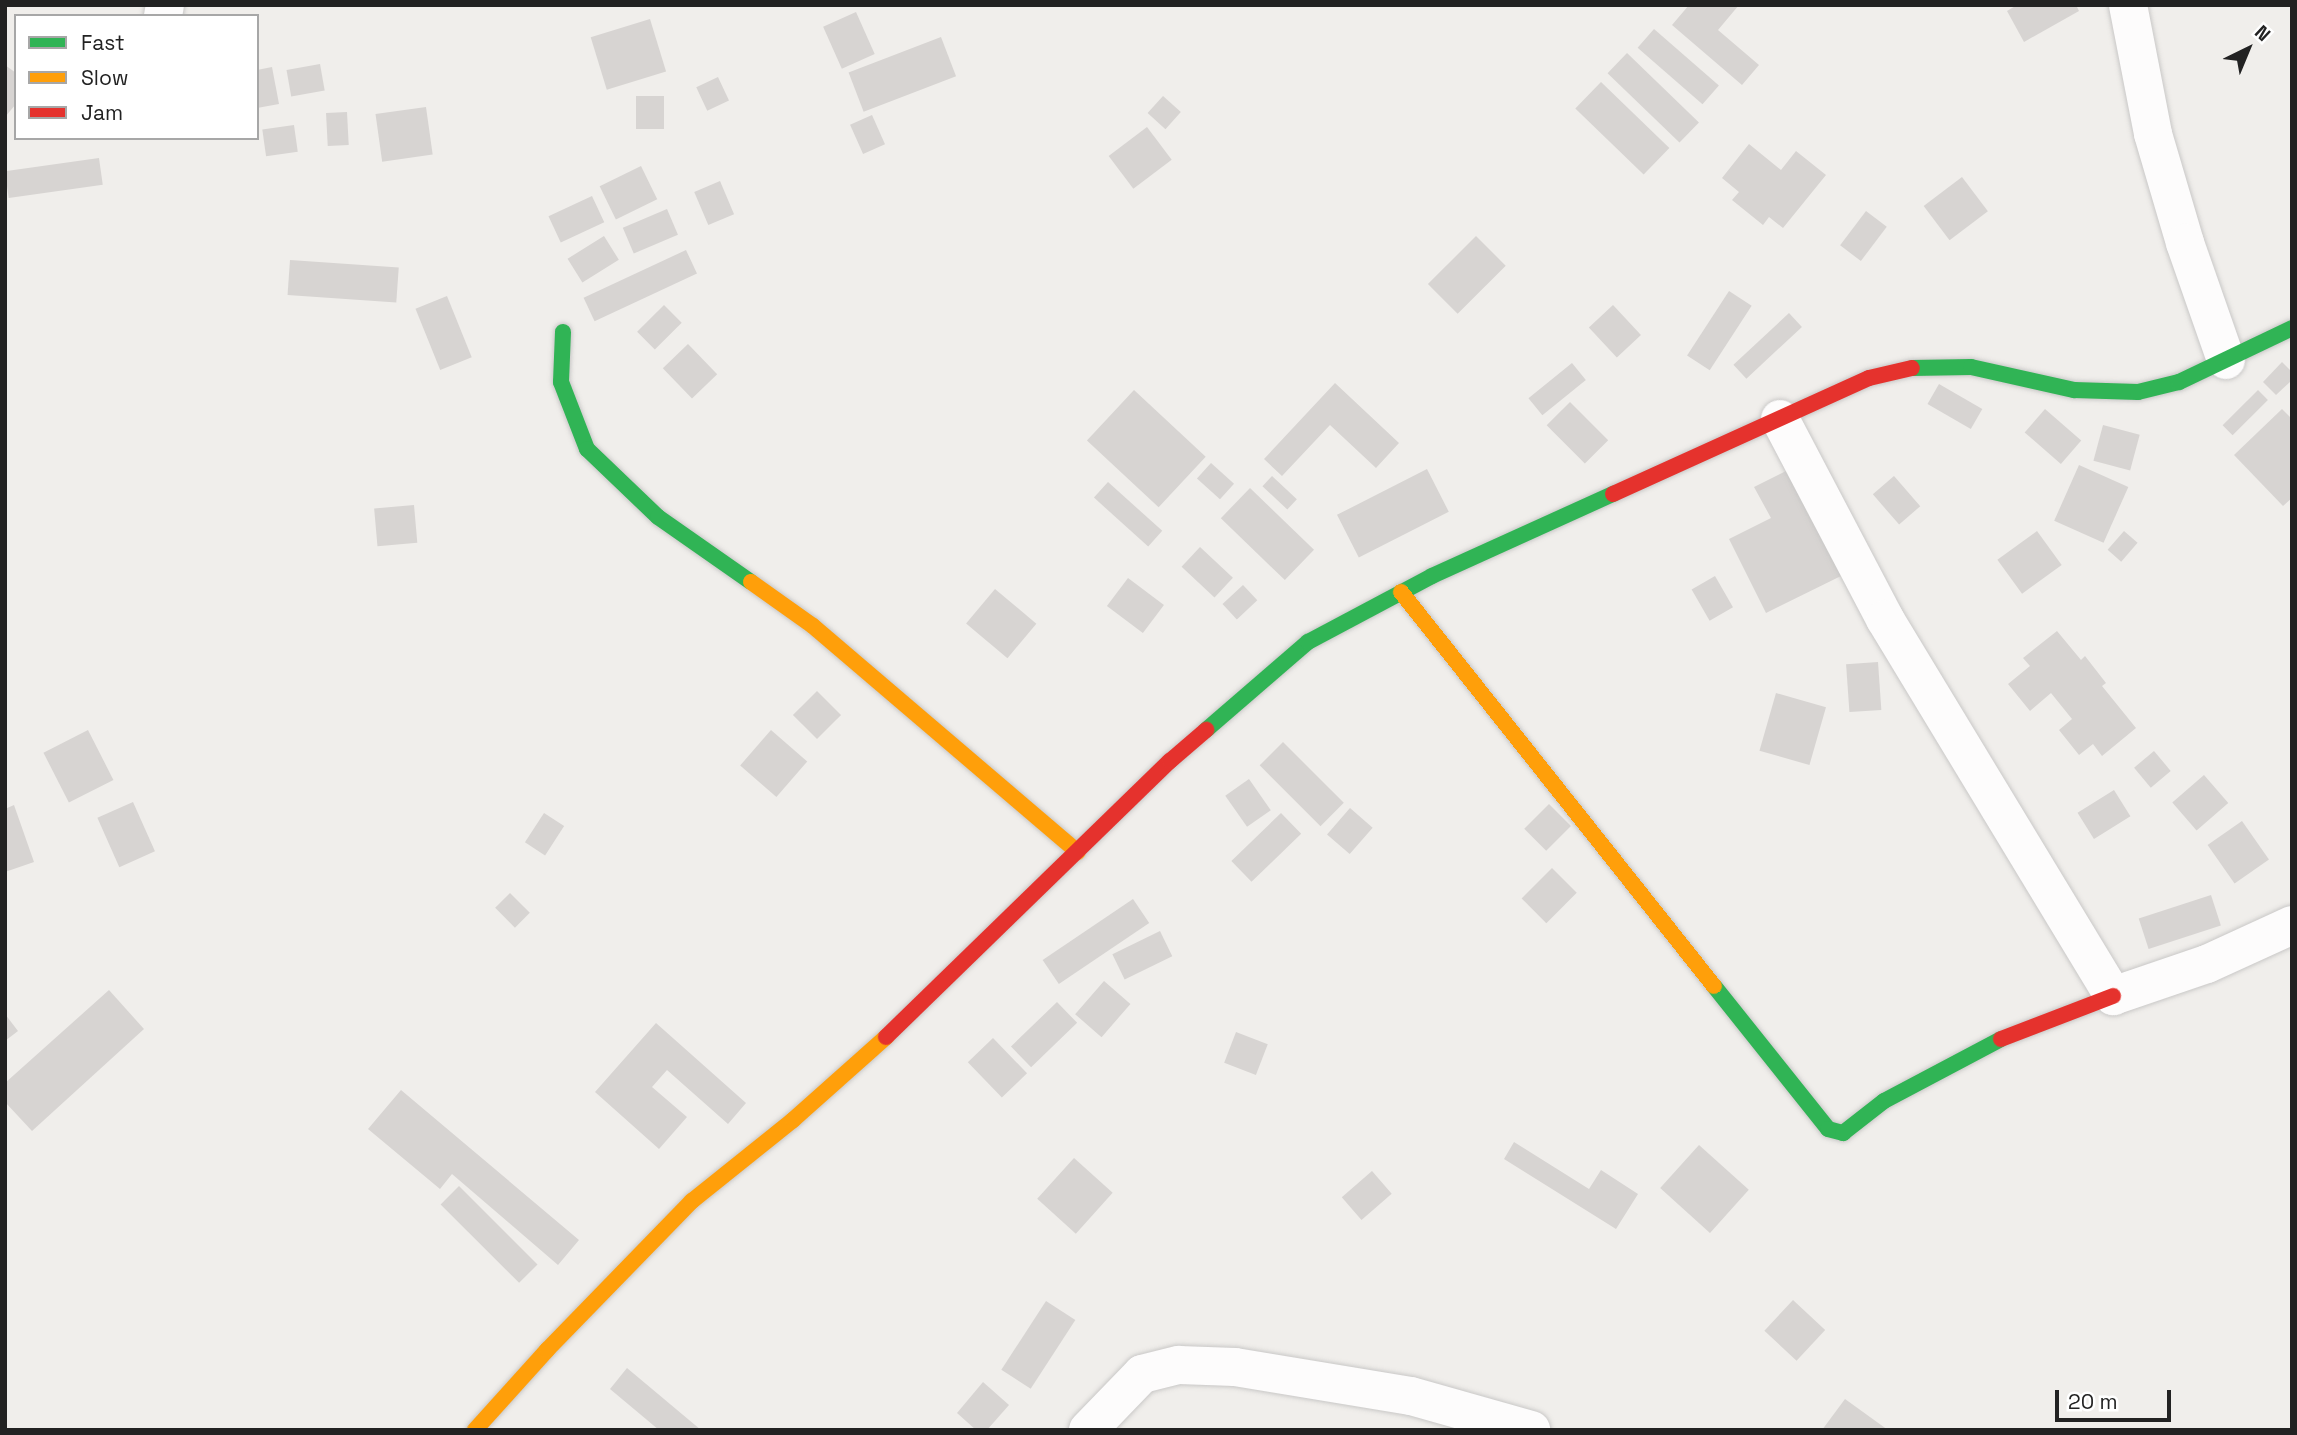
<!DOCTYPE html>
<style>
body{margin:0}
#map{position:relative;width:2297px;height:1435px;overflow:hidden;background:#f0eeeb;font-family:"Space Grotesk",sans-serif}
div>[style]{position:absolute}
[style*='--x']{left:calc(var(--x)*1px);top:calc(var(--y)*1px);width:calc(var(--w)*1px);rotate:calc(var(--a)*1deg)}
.building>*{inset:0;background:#d7d4d2;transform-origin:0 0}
.roads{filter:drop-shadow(0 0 2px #c9c8c7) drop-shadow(0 0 2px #c9c8c7)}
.street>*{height:38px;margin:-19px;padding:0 19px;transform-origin:19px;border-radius:19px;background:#fdfcfc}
.fast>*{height:16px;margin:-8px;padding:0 8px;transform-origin:8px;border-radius:8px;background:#30b455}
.slow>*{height:16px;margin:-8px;padding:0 8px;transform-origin:8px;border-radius:8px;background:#ff9f0a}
.jam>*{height:16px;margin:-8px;padding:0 8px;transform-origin:8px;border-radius:8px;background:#e5322d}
span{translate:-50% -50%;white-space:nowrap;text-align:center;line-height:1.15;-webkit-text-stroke:5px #fff;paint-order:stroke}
.frame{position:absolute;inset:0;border:7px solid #222;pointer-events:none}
.legend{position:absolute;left:14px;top:14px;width:245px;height:126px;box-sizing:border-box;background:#fff;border:2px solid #a7a7a7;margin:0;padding:9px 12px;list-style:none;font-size:21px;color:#222}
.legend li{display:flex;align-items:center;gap:14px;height:35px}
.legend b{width:35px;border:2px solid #a7a7a7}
.north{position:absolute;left:2213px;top:14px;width:70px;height:70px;-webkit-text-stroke:5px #fff;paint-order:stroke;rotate:43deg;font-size:19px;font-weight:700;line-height:28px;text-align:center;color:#222}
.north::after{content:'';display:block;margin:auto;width:24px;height:32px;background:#222;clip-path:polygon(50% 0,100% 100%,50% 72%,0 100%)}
.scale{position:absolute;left:2055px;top:1390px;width:116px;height:32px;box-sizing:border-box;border:4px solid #222;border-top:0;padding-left:9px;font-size:21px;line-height:24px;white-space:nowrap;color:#222;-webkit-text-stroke:5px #fff;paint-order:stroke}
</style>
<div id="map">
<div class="building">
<i style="clip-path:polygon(1689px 5px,1739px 5px,1718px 30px,1759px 65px,1742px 85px,1672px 25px)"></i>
<i style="clip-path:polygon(2017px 5px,2076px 5px,2079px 11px,2024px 42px,2007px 11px)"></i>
<i style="left:856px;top:12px;width:46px;height:36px;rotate:66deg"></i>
<i style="left:650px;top:19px;width:55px;height:62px;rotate:73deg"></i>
<i style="left:1654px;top:29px;width:86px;height:25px;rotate:41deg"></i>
<i style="left:941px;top:37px;width:42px;height:99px;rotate:69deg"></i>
<i style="left:1627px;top:53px;width:100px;height:28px;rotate:44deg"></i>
<i style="left:320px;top:64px;width:27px;height:34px;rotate:80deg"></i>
<i style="clip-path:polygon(5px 65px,16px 73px,16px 104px,5px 117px)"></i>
<i style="clip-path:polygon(272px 67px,279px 104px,257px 108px,257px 70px)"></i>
<i style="left:718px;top:77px;width:26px;height:24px;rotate:65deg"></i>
<i style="left:1601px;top:82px;width:95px;height:37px;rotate:44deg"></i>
<i style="left:636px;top:96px;width:28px;height:33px"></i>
<i style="left:1163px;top:96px;width:24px;height:23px;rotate:42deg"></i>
<i style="left:426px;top:107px;width:48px;height:51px;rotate:82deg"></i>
<i style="left:347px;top:112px;width:33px;height:21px;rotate:87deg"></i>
<i style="left:872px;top:115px;width:32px;height:24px;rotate:66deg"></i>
<i style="left:294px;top:125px;width:27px;height:32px;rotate:82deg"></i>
<i style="left:1147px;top:127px;width:41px;height:48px;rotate:53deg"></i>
<i style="clip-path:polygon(1749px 144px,1781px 170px,1796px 151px,1826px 175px,1783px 228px,1769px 217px,1763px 225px,1732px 200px,1739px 192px,1722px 178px)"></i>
<i style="left:99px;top:158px;width:27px;height:95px;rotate:82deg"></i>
<i style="left:641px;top:166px;width:37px;height:46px;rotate:64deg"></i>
<i style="left:1962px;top:177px;width:43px;height:48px;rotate:53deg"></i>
<i style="left:720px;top:181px;width:36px;height:28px;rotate:67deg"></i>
<i style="left:592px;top:196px;width:29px;height:48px;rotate:65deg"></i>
<i style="left:667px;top:209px;width:28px;height:48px;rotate:67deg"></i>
<i style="left:1866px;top:211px;width:26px;height:43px;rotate:37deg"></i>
<i style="left:604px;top:236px;width:28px;height:43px;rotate:58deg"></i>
<i style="left:1476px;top:236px;width:42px;height:68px;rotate:45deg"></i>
<i style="left:686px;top:250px;width:26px;height:113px;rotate:65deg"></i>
<i style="left:290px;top:260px;width:109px;height:35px;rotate:4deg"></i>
<i style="left:1729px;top:291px;width:27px;height:77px;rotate:33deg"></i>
<i style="left:447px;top:296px;width:66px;height:34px;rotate:68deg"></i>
<i style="left:664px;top:305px;width:25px;height:38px;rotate:45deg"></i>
<i style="left:1613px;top:305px;width:41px;height:33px;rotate:47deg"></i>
<i style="left:1789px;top:313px;width:19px;height:76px;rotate:47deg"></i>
<i style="left:688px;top:344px;width:42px;height:35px;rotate:46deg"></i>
<i style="clip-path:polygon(2282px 362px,2292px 372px,2292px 380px,2276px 395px,2263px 382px)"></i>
<i style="left:1572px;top:363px;width:22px;height:56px;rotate:51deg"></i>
<i style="clip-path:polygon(1335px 383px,1399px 443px,1376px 468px,1330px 425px,1282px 476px,1264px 459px)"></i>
<i style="left:1939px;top:384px;width:50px;height:23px;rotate:30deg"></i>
<i style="left:1134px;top:390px;width:98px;height:69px;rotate:43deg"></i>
<i style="left:2258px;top:390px;width:14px;height:50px;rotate:45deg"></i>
<i style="left:1570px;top:402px;width:54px;height:33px;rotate:45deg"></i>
<i style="left:2045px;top:409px;width:48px;height:31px;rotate:41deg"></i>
<i style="clip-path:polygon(2282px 409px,2292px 419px,2292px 498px,2283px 506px,2234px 455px)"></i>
<i style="left:2103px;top:425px;width:38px;height:37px;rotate:15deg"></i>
<i style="left:1211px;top:463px;width:31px;height:21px;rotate:42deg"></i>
<i style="left:2079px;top:465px;width:54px;height:61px;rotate:24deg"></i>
<i style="left:1427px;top:469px;width:48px;height:101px;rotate:63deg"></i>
<i style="clip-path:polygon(1788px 470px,1841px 576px,1766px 613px,1729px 539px,1771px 518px,1754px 487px)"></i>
<i style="left:1272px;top:476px;width:34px;height:14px;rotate:43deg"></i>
<i style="left:1894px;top:476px;width:40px;height:28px;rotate:49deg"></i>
<i style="left:1108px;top:482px;width:73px;height:21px;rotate:42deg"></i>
<i style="left:1250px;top:488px;width:89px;height:42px;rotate:44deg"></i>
<i style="left:414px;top:505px;width:38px;height:40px;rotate:85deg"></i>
<i style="left:2037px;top:531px;width:42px;height:49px;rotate:54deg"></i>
<i style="left:2124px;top:531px;width:18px;height:25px;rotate:41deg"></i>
<i style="left:1200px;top:547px;width:45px;height:27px;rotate:43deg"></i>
<i style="left:1715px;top:576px;width:36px;height:27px;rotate:60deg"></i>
<i style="left:1128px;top:578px;width:45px;height:35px;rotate:37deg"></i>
<i style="left:1243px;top:585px;width:21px;height:28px;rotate:47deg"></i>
<i style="left:995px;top:589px;width:54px;height:45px;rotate:40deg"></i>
<i style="clip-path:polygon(2057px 631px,2081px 660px,2085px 656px,2106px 683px,2102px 686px,2136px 728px,2102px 756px,2093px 744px,2079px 755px,2059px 730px,2072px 719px,2051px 693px,2030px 711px,2008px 684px,2030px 666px,2023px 658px)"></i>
<i style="left:1878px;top:662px;width:48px;height:32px;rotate:86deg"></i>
<i style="left:817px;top:691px;width:34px;height:34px;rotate:45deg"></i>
<i style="left:1776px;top:693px;width:52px;height:60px;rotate:16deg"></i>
<i style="left:88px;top:730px;width:56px;height:50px;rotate:63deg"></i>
<i style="left:771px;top:730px;width:48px;height:47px;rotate:41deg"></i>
<i style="left:1283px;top:742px;width:86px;height:33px;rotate:45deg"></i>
<i style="left:2154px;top:751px;width:26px;height:26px;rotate:50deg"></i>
<i style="left:2204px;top:775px;width:37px;height:42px;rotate:49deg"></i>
<i style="left:1249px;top:779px;width:38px;height:29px;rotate:55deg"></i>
<i style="left:2114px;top:790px;width:31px;height:43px;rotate:58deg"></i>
<i style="left:133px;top:802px;width:54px;height:39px;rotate:66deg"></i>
<i style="left:1549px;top:804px;width:31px;height:35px;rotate:45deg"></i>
<i style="clip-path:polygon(14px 805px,34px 862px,5px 872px,5px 809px)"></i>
<i style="left:1350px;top:808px;width:30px;height:35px;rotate:41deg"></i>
<i style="left:544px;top:813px;width:24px;height:35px;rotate:33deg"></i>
<i style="left:1281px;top:813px;width:29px;height:69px;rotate:46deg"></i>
<i style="left:2242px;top:821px;width:47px;height:42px;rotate:55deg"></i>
<i style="left:1552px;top:868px;width:35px;height:43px;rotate:45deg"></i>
<i style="left:510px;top:893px;width:28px;height:21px;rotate:45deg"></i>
<i style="left:2211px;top:895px;width:32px;height:76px;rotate:72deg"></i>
<i style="left:1133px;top:899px;width:29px;height:109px;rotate:56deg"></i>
<i style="left:1160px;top:931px;width:28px;height:53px;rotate:64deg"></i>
<i style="left:1104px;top:981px;width:35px;height:44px;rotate:41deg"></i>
<i style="clip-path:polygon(109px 990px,144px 1029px,32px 1131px,5px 1102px,5px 1083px)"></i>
<i style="left:1057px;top:1002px;width:29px;height:64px;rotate:46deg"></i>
<i style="clip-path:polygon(5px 1014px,18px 1031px,5px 1041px)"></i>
<i style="clip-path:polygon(656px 1023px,746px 1103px,728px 1124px,667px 1070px,652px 1087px,687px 1117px,659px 1149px,595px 1092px)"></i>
<i style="left:1236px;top:1032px;width:34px;height:33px;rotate:21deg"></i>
<i style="left:993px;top:1038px;width:49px;height:35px;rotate:46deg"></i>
<i style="clip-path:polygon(401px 1090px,579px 1240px,558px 1265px,452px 1174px,440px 1189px,368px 1129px)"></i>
<i style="clip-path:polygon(1514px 1142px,1589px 1189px,1601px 1170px,1638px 1194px,1616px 1229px,1504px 1159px)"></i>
<i style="left:1699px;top:1145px;width:67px;height:58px;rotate:42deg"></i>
<i style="left:1074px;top:1158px;width:52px;height:55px;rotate:42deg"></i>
<i style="left:1372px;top:1171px;width:30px;height:40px;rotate:49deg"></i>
<i style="left:459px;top:1186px;width:111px;height:26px;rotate:45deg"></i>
<i style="left:1793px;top:1300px;width:44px;height:42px;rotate:43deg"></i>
<i style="left:1046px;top:1301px;width:35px;height:82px;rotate:33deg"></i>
<i style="clip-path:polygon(627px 1368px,701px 1430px,659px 1430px,610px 1389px)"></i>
<i style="clip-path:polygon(983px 1382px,1009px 1405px,987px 1430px,976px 1430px,957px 1413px)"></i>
<i style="clip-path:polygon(1845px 1399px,1888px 1430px,1822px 1430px)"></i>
</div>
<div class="roads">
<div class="street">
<i style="--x:2128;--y:5;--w:131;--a:79"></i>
<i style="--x:2153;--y:134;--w:114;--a:73.6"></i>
<i style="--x:2185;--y:243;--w:124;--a:70.7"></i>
<i style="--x:163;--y:16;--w:11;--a:-80"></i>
<i style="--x:1780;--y:419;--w:226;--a:62.3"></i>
<i style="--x:1885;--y:619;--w:441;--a:58.8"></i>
<i style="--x:2113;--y:996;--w:99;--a:-18.8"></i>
<i style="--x:2207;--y:964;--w:94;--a:-24.6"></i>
<i style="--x:1088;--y:1430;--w:78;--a:-46"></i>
<i style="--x:1142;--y:1374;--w:38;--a:-14"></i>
<i style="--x:1179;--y:1365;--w:56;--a:2"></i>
<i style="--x:1235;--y:1367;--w:178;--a:9.4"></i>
<i style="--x:1411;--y:1396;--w:125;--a:15.8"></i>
</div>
<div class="fast">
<i style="--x:563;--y:332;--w:50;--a:92.3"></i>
<i style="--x:561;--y:382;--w:72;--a:68.8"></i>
<i style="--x:587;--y:449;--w:98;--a:43.8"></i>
<i style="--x:658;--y:517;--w:113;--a:35"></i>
<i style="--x:1912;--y:368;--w:59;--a:-1"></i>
<i style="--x:1971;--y:367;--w:106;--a:12.6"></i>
<i style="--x:2074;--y:390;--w:64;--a:1.8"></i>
<i style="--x:2138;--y:392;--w:42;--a:-13.7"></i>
<i style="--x:2179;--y:382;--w:125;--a:-25.5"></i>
<i style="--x:1206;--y:730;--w:135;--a:-40.8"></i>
<i style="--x:1308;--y:642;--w:140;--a:-28"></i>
<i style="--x:1432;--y:576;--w:199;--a:-24.4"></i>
<i style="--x:1714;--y:986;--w:183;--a:51.4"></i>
<i style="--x:1828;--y:1129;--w:16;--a:15"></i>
<i style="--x:1843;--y:1133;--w:52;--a:-38"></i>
<i style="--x:1884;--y:1101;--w:132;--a:-27.9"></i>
</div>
<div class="slow">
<i style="--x:751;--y:582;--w:76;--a:35.4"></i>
<i style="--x:813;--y:626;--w:348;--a:40.5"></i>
<i style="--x:1401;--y:592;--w:503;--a:51.54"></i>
<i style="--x:475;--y:1430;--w:108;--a:-48"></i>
<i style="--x:547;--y:1350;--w:208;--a:-45.8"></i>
<i style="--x:692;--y:1201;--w:129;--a:-38.7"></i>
<i style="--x:793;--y:1120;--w:125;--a:-41.7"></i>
</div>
<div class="jam">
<i style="--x:1613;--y:494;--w:281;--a:-24.4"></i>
<i style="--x:1869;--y:378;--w:44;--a:-13.1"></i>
<i style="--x:886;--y:1037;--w:396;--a:-44.2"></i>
<i style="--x:1170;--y:761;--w:48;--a:-40.7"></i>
<i style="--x:2001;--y:1039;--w:120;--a:-21"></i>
</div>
</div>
<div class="frame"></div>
<ul class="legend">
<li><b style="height:9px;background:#30b455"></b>Fast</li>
<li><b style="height:9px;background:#ff9f0a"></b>Slow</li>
<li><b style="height:9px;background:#e5322d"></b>Jam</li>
</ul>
<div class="north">N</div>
<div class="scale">20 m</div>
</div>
